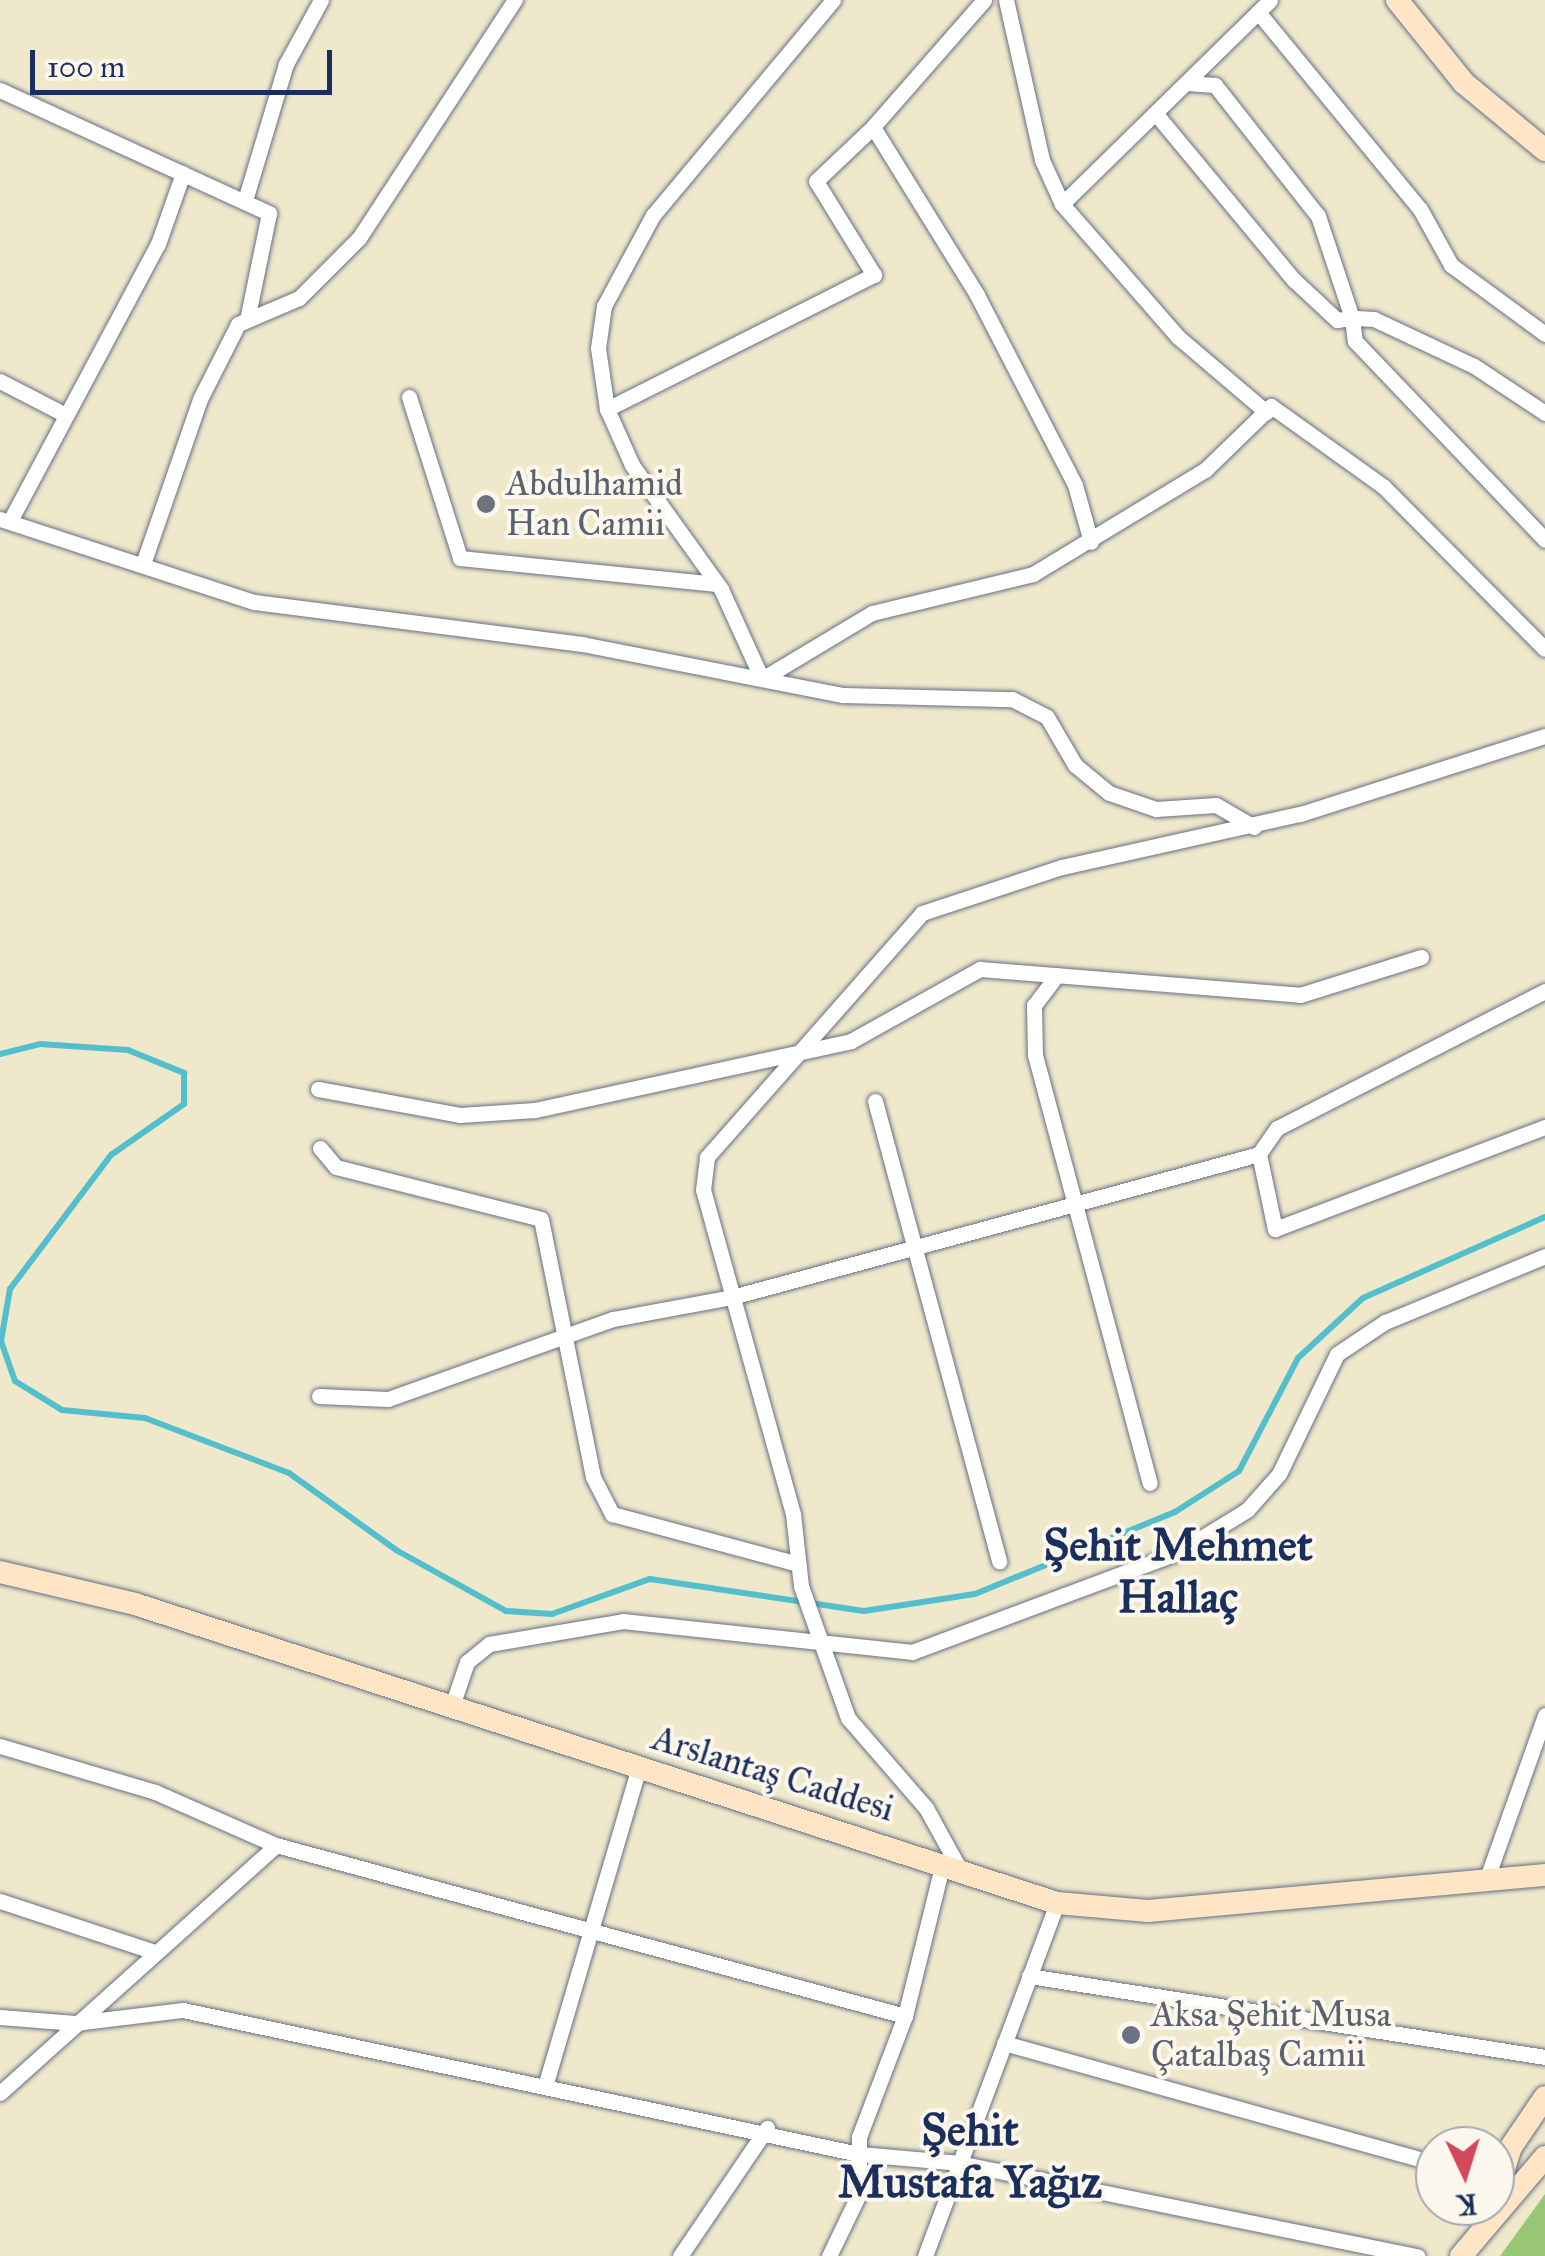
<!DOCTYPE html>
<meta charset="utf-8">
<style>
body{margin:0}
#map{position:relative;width:1545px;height:2256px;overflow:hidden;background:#efe8cb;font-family:"IM FELL Great Primer",serif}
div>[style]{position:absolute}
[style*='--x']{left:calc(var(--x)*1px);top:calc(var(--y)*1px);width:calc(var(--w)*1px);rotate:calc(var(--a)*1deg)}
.green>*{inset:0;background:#98c675}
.stream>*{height:6px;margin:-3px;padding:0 3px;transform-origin:3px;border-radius:3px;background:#53bfcc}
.roads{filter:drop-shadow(0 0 2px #657084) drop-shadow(0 0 2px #657084)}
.street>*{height:15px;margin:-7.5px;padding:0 7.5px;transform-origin:7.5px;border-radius:7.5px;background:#fff}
.secondary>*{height:22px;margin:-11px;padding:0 11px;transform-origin:11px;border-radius:11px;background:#fde5c5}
.dots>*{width:28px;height:28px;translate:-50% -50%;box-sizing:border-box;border:5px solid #fbf7ec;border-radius:50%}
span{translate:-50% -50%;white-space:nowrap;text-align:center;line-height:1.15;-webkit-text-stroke:8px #fbf7ec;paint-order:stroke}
.worship-label{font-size:35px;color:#5b616d}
.left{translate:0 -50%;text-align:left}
.street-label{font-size:35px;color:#1b2f5e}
.district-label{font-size:45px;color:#1b2f5e;font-weight:700}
.north{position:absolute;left:1415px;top:2126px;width:100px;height:100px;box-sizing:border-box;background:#fbf7ec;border:2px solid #a1a7b3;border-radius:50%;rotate:176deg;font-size:28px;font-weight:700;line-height:40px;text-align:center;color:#1b2f5e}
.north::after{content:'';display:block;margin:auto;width:35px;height:45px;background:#d1495b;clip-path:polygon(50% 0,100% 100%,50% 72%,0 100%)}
.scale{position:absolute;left:30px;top:50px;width:302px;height:45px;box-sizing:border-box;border:5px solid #1b2f5e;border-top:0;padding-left:12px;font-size:30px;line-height:35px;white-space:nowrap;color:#1b2f5e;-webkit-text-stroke:8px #fbf7ec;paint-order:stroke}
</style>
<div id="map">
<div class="green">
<i style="clip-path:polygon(1545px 2194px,1545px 2256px,1500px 2256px)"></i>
</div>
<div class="stream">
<i style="--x:0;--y:1054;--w:41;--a:-14"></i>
<i style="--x:40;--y:1044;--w:88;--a:3.9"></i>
<i style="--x:128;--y:1050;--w:61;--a:22.3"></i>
<i style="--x:184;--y:1073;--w:31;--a:90"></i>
<i style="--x:184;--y:1104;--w:89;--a:145.1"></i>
<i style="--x:111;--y:1155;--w:168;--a:127"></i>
<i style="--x:10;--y:1289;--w:53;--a:99.8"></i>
<i style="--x:1;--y:1341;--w:42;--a:70.7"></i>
<i style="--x:15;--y:1381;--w:55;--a:31.7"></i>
<i style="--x:62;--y:1410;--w:83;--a:5.5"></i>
<i style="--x:145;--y:1418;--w:154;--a:20.9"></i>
<i style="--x:289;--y:1473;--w:132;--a:35.7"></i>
<i style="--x:396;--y:1550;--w:126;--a:29"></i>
<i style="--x:506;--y:1611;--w:46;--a:3.7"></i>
<i style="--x:552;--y:1614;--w:104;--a:-19.7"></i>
<i style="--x:650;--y:1579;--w:216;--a:8.5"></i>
<i style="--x:864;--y:1611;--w:112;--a:-8.7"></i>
<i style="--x:975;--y:1594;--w:216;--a:-22.3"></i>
<i style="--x:1175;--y:1512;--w:76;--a:-32.6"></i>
<i style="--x:1239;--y:1471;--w:127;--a:-62.4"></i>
<i style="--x:1298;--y:1358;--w:88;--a:-42.7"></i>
<i style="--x:1363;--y:1298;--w:199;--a:-24"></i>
</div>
<div class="roads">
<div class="street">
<i style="--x:833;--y:0;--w:280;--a:129.9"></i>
<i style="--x:653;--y:215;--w:103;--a:118.3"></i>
<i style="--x:604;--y:306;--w:42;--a:98.1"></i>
<i style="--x:598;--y:348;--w:62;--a:81.6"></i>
<i style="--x:607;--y:409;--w:61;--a:65.9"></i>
<i style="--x:632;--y:465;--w:153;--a:54.3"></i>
<i style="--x:721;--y:589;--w:99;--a:65.5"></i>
<i style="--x:762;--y:679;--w:128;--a:-31"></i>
<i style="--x:872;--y:613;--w:166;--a:-13.6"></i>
<i style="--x:1033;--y:574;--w:201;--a:-31.2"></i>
<i style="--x:1205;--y:470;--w:92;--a:-44.1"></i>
<i style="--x:1271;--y:406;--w:139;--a:35.6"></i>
<i style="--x:1384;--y:487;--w:228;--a:45.2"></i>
<i style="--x:984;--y:0;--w:169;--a:131.2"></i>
<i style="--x:873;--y:127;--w:198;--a:58.2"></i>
<i style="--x:977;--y:295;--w:214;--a:62.7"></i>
<i style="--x:1075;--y:485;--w:59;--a:74.3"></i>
<i style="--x:1006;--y:0;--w:164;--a:77.3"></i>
<i style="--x:1042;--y:160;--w:48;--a:65.6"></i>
<i style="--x:1062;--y:204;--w:176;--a:48.9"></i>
<i style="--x:1178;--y:337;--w:116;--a:40.4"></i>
<i style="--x:1258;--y:12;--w:255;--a:50.6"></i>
<i style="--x:1420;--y:209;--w:64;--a:61"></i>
<i style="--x:1451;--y:265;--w:117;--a:36.3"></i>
<i style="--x:0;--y:90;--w:296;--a:24.6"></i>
<i style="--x:269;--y:213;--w:109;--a:101.6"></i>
<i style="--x:1156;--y:114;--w:216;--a:50.3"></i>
<i style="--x:1294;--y:280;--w:59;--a:42.9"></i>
<i style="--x:1337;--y:320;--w:15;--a:-8"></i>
<i style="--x:1352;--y:318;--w:108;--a:-108.4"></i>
<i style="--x:1318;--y:216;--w:167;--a:-128.2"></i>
<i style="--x:1215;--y:85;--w:28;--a:-176"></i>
<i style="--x:246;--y:197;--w:139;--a:-73.3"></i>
<i style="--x:286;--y:64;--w:73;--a:-61.3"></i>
<i style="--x:1062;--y:204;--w:291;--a:-44.4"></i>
<i style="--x:0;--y:381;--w:70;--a:27.3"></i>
<i style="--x:409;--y:397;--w:169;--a:72.4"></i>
<i style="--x:460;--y:558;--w:258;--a:5.8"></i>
<i style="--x:607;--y:409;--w:299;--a:-26.7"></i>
<i style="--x:874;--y:275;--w:110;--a:-121.7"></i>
<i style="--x:816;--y:181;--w:79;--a:-43.5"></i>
<i style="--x:1545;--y:413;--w:85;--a:-146.5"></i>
<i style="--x:1474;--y:366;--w:110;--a:-154.8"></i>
<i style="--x:1374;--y:319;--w:22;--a:-177"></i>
<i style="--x:1352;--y:318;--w:23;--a:83"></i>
<i style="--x:1355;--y:341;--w:275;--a:46.3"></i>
<i style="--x:0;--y:519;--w:267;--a:18.1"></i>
<i style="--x:254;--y:602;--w:331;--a:7.3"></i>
<i style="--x:582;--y:644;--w:266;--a:11.1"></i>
<i style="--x:843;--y:695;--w:169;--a:1.4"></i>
<i style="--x:1012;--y:699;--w:39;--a:27"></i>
<i style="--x:1047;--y:717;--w:56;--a:59.7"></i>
<i style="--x:1075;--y:765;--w:44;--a:39.5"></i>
<i style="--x:1109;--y:793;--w:50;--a:18.8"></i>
<i style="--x:1156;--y:809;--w:60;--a:-3.8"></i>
<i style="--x:1216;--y:805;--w:44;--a:30.1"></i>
<i style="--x:11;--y:519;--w:312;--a:-61.9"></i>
<i style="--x:158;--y:244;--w:75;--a:-70.6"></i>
<i style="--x:144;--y:561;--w:171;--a:-70.9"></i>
<i style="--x:200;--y:399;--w:84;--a:-63.1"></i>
<i style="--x:238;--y:324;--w:66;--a:-23.1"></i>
<i style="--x:299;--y:298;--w:85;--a:-45"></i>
<i style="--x:359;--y:238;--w:285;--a:-56.8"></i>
<i style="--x:1057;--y:975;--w:38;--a:127"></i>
<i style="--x:1034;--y:1005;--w:50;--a:88.9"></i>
<i style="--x:1035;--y:1055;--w:443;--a:75"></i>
<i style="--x:1545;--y:991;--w:301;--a:152.9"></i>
<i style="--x:1277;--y:1128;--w:32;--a:125"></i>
<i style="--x:1259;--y:1154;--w:77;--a:78"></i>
<i style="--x:1275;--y:1229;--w:289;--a:-20.7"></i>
<i style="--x:318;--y:1089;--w:144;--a:10.4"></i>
<i style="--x:460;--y:1115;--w:75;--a:-3.8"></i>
<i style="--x:535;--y:1110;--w:323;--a:-12.3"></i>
<i style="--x:851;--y:1041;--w:148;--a:-29.2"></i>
<i style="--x:980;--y:969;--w:321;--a:4.6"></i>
<i style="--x:1300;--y:995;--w:127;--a:-17.4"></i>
<i style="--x:875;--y:1101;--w:477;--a:74.9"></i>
<i style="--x:320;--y:1148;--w:25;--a:50"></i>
<i style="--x:336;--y:1167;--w:211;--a:14.2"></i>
<i style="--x:541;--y:1219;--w:263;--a:78.6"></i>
<i style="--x:593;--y:1477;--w:42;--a:62.8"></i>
<i style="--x:612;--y:1514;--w:193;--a:15"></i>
<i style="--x:319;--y:1396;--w:69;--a:2.5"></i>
<i style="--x:388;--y:1399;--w:239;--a:-19.6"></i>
<i style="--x:613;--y:1319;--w:121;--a:-10.5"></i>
<i style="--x:732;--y:1297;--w:546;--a:-15.18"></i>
<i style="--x:451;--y:1709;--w:50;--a:-71.2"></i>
<i style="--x:467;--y:1662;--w:28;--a:-39"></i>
<i style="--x:489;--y:1644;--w:136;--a:-9.7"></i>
<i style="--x:623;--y:1621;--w:291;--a:6.1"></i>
<i style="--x:912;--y:1652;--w:283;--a:-20.5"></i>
<i style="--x:1177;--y:1553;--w:82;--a:-31.6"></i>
<i style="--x:1247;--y:1510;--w:48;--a:-48.4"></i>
<i style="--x:1279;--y:1474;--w:133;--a:-64.2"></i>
<i style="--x:1337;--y:1354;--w:58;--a:-33.7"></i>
<i style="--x:1385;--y:1322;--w:173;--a:-22.4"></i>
<i style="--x:0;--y:1746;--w:162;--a:16.5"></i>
<i style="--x:155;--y:1792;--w:132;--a:23.7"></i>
<i style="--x:276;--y:1845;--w:652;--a:15.21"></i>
<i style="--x:958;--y:1866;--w:66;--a:-118.9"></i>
<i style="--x:926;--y:1808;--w:119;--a:-130.9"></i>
<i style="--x:848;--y:1718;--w:140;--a:-109.6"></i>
<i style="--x:801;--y:1586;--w:72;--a:-96.3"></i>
<i style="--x:793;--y:1514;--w:336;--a:-105.5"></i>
<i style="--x:703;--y:1190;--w:33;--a:-83"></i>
<i style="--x:707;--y:1157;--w:325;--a:-48.6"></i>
<i style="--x:922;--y:913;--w:147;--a:-18.2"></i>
<i style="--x:1062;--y:867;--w:244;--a:-12.6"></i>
<i style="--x:1300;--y:814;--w:257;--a:-17.7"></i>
<i style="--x:1487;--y:1878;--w:173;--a:-70.4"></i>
<i style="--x:0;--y:1901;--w:163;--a:18.2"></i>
<i style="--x:1029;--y:1976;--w:522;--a:8.92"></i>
<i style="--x:0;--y:2017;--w:75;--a:4.6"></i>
<i style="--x:75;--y:2023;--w:109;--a:-6.9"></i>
<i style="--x:183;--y:2010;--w:691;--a:12.03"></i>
<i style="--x:859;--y:2154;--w:100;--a:5.1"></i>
<i style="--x:959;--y:2163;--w:468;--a:11.5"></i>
<i style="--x:1004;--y:2043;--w:447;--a:15.6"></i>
<i style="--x:546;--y:2083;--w:325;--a:-73.6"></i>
<i style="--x:0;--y:2093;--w:371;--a:-41.9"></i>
<i style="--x:680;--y:2256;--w:155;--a:-55.8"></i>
<i style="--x:829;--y:2256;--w:69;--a:-64.2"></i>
<i style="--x:859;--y:2194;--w:57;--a:-90"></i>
<i style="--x:859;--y:2137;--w:129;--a:-69.2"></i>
<i style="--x:905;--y:2016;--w:159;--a:-76.1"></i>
<i style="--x:925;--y:2256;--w:377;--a:-69.5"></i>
</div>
<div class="secondary">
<i style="--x:1397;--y:0;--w:107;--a:51.1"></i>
<i style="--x:1464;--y:83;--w:105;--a:39.6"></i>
<i style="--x:0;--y:1572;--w:139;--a:13.3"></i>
<i style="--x:135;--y:1604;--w:969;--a:17.97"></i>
<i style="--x:1057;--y:1903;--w:91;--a:5"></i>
<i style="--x:1148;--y:1911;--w:399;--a:-5.2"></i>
<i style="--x:1495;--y:2197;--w:52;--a:-72.3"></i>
<i style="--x:1511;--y:2147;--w:60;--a:-55.8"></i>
<i style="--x:1461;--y:2256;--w:130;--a:-49.7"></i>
</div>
</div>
<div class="dots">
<i style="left:486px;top:504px;background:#6b7280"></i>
<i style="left:1131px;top:2035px;background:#6b7280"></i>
</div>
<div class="worship-label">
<span class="left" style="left:506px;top:504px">Abdulhamid<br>Han Camii</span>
<span class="left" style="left:1151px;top:2035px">Aksa Şehit Musa<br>Çatalbaş Camii</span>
</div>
<div class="street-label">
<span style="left:773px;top:1774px;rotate:17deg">Arslantaş Caddesi</span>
</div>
<div class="district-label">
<span style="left:1178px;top:1571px">Şehit Mehmet<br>Hallaç</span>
<span style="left:970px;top:2156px">Şehit<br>Mustafa Yağız</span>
</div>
<div class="north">K</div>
<div class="scale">100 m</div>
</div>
